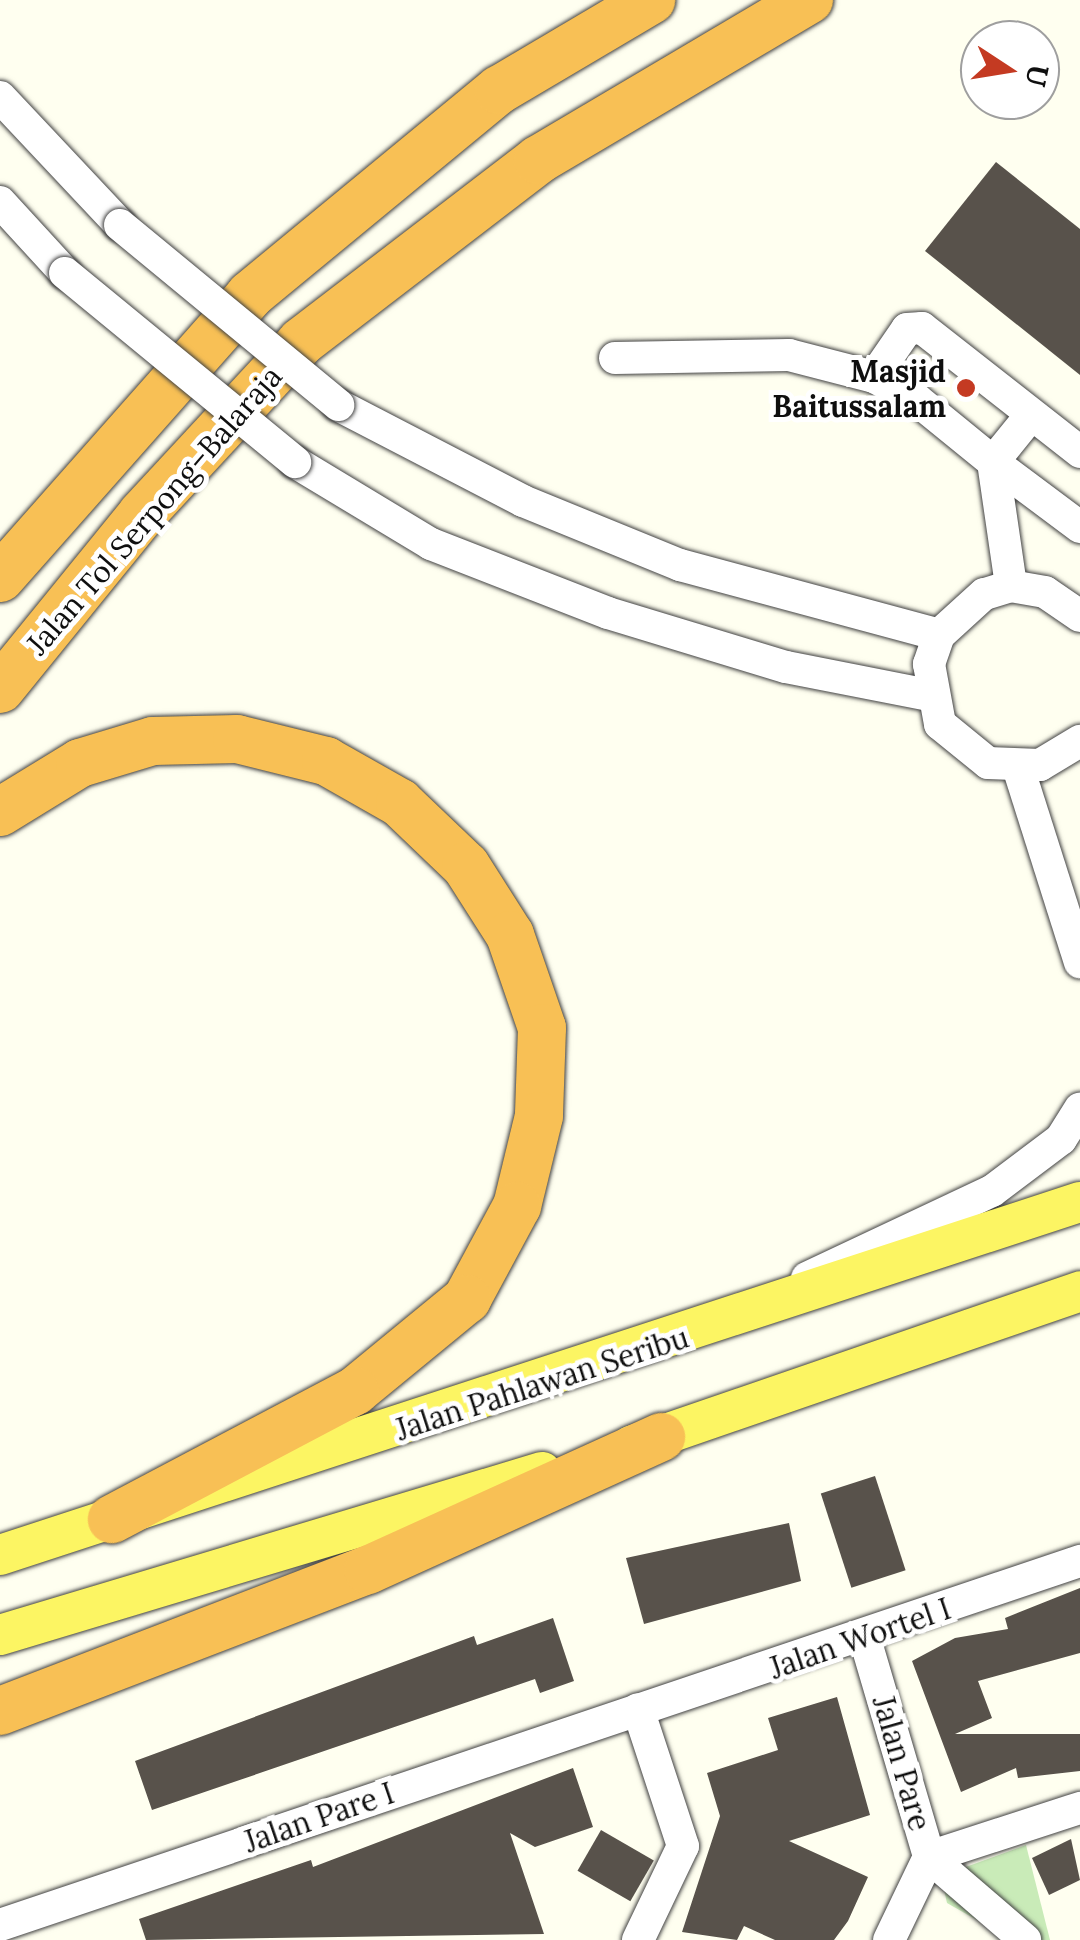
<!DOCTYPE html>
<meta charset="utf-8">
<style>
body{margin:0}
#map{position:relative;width:1080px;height:1940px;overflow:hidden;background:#fffff0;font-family:Lora,serif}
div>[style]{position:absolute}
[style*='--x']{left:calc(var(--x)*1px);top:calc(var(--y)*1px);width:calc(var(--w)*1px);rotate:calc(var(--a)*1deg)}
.green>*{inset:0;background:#c9ebb8}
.building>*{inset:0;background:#58524b;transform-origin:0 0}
.roads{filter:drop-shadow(0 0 2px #424242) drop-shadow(0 0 2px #424242)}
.minor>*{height:32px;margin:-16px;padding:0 16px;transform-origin:16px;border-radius:16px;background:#fff}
.major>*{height:40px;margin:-20px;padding:0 20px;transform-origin:20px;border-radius:20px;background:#fcf563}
.highway>*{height:48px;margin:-24px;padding:0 24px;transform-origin:24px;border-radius:24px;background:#f8c055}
.bridges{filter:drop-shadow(0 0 2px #424242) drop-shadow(0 0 2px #424242)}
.minor-bridge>*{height:32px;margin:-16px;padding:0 16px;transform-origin:16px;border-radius:16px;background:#fff}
.dots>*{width:28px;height:28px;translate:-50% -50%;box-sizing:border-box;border:5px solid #fff;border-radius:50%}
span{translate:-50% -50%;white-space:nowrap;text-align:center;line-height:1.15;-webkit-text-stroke:10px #fff;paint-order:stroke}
.poi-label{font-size:30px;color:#0f0f0f;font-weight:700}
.right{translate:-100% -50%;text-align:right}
.street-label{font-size:30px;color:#0f0f0f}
.north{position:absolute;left:960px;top:20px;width:100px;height:100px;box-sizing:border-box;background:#fff;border:2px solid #9f9f9f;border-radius:50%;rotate:102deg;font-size:28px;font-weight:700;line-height:40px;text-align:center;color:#0f0f0f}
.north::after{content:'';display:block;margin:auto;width:35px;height:45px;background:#c43a22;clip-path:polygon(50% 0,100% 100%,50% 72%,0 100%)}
</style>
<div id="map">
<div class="green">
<i style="clip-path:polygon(1026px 1845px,1050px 1940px,1012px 1940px,947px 1903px,941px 1876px)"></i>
</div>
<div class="building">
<i style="clip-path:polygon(996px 162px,1080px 229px,1080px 375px,925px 251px)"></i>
<i style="left:875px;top:1476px;width:99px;height:57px;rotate:72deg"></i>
<i style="clip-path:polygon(789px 1523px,801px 1581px,644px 1624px,626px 1558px)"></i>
<i style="clip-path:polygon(1080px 1588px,1080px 1653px,978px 1681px,992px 1718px,955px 1734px,1080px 1734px,1080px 1771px,1018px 1778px,1016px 1768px,961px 1792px,912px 1661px,955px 1638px,1008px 1629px,1005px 1618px)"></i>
<i style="clip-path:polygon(553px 1618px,574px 1681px,540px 1693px,535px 1679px,152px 1810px,135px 1761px,474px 1636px,477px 1645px)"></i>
<i style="clip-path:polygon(837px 1697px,870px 1815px,789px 1841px,868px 1877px,848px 1921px,834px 1940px,775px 1940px,744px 1926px,737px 1940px,682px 1932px,720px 1816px,707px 1773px,778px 1750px,768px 1718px)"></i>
<i style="clip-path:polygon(573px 1768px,593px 1827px,535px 1847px,510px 1833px,544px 1934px,146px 1940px,139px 1919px,311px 1860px,313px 1867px)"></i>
<i style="left:601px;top:1830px;width:61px;height:47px;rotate:30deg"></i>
<i style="clip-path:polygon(1071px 1839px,1080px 1880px,1049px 1895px,1032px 1858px)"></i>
</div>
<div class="roads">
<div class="minor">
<i style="--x:0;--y:97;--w:175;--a:46.8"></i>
<i style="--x:0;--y:202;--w:96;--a:47.5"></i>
<i style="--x:615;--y:358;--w:174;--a:-1"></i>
<i style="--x:789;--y:355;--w:88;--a:14.5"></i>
<i style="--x:874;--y:377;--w:49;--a:28.1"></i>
<i style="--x:917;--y:400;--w:98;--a:39.2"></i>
<i style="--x:993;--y:462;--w:125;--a:81.7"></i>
<i style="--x:874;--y:377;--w:58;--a:-55.5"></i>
<i style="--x:907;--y:329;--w:15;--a:-4"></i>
<i style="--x:922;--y:328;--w:201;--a:38.1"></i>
<i style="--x:338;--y:405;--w:208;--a:27.4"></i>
<i style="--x:523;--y:501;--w:170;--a:22.2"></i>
<i style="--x:680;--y:565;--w:268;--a:15.1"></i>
<i style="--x:1031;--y:415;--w:60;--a:129"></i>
<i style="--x:993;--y:462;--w:109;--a:36.8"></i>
<i style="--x:295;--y:462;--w:159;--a:31.1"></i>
<i style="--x:431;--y:544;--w:190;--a:21.3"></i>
<i style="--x:608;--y:613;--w:186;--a:16.9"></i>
<i style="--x:786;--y:667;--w:146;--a:11.1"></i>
<i style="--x:1080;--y:616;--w:42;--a:-145.6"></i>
<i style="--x:1045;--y:592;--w:35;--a:-170"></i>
<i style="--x:1011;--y:586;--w:28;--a:163"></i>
<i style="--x:984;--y:594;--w:61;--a:137.7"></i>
<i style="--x:939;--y:635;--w:31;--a:109"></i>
<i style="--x:929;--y:664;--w:61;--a:79.6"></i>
<i style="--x:940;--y:724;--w:62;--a:39.1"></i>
<i style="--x:988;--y:763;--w:52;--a:2.2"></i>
<i style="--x:1040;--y:765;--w:47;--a:-31"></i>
<i style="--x:1018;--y:767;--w:205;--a:72.4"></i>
<i style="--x:807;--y:1278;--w:204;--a:-25.2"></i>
<i style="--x:992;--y:1191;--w:86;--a:-37"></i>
<i style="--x:1061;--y:1139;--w:36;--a:-58"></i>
<i style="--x:865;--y:1639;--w:227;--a:73.6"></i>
<i style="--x:929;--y:1857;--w:92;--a:115.7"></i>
<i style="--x:929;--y:1857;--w:159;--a:-18"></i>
<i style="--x:929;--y:1857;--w:127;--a:40.8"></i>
<i style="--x:0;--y:1925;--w:1140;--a:-18.63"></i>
<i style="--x:638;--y:1940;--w:104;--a:-64.4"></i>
<i style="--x:683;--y:1846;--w:144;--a:-108.2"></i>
</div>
<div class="major">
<i style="--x:631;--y:1446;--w:475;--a:-19"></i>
<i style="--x:0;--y:1555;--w:1136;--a:-18.1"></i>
<i style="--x:0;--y:1635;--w:566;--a:-16.74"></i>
</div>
<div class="highway">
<i style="--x:0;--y:578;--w:378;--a:-48.5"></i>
<i style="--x:250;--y:295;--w:323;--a:-39.5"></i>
<i style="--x:499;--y:90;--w:177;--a:-30.6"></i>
<i style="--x:0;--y:689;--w:225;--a:-50.9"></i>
<i style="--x:142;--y:514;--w:234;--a:-47.2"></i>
<i style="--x:301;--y:342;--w:299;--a:-37.5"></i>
<i style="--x:538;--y:160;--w:315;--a:-30.6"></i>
<i style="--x:0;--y:812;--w:94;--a:-31.5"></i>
<i style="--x:80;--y:763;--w:76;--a:-16.8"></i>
<i style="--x:153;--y:741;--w:84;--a:-1.4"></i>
<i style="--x:237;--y:739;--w:92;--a:13.9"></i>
<i style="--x:326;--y:761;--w:85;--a:29.6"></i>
<i style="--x:400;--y:803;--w:91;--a:43.7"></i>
<i style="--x:466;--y:866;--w:82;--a:57.5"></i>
<i style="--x:510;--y:935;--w:98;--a:71"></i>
<i style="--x:542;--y:1028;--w:88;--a:92"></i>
<i style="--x:539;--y:1116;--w:93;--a:103.7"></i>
<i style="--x:517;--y:1206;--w:106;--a:118.3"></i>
<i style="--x:467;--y:1299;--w:145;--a:140.6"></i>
<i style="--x:355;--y:1391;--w:275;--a:152.2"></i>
<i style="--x:0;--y:1711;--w:394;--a:-21"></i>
<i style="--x:368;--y:1570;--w:322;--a:-24.4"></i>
</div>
</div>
<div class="bridges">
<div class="minor-bridge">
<i style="--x:120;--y:225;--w:283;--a:39.5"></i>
<i style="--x:65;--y:273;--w:298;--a:39.4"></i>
</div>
</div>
<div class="dots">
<i style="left:966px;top:388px;background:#c43a22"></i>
</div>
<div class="poi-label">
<span class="right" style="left:946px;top:388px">Masjid<br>Baitussalam</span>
</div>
<div class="street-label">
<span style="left:154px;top:510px;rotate:-49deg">Jalan Tol Serpong–Balaraja</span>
<span style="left:542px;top:1383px;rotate:-18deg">Jalan Pahlawan Seribu</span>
<span style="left:860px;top:1638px;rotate:-19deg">Jalan Wortel I</span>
<span style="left:902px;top:1763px;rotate:74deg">Jalan Pare</span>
<span style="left:319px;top:1817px;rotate:-19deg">Jalan Pare I</span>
</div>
<div class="north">U</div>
</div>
